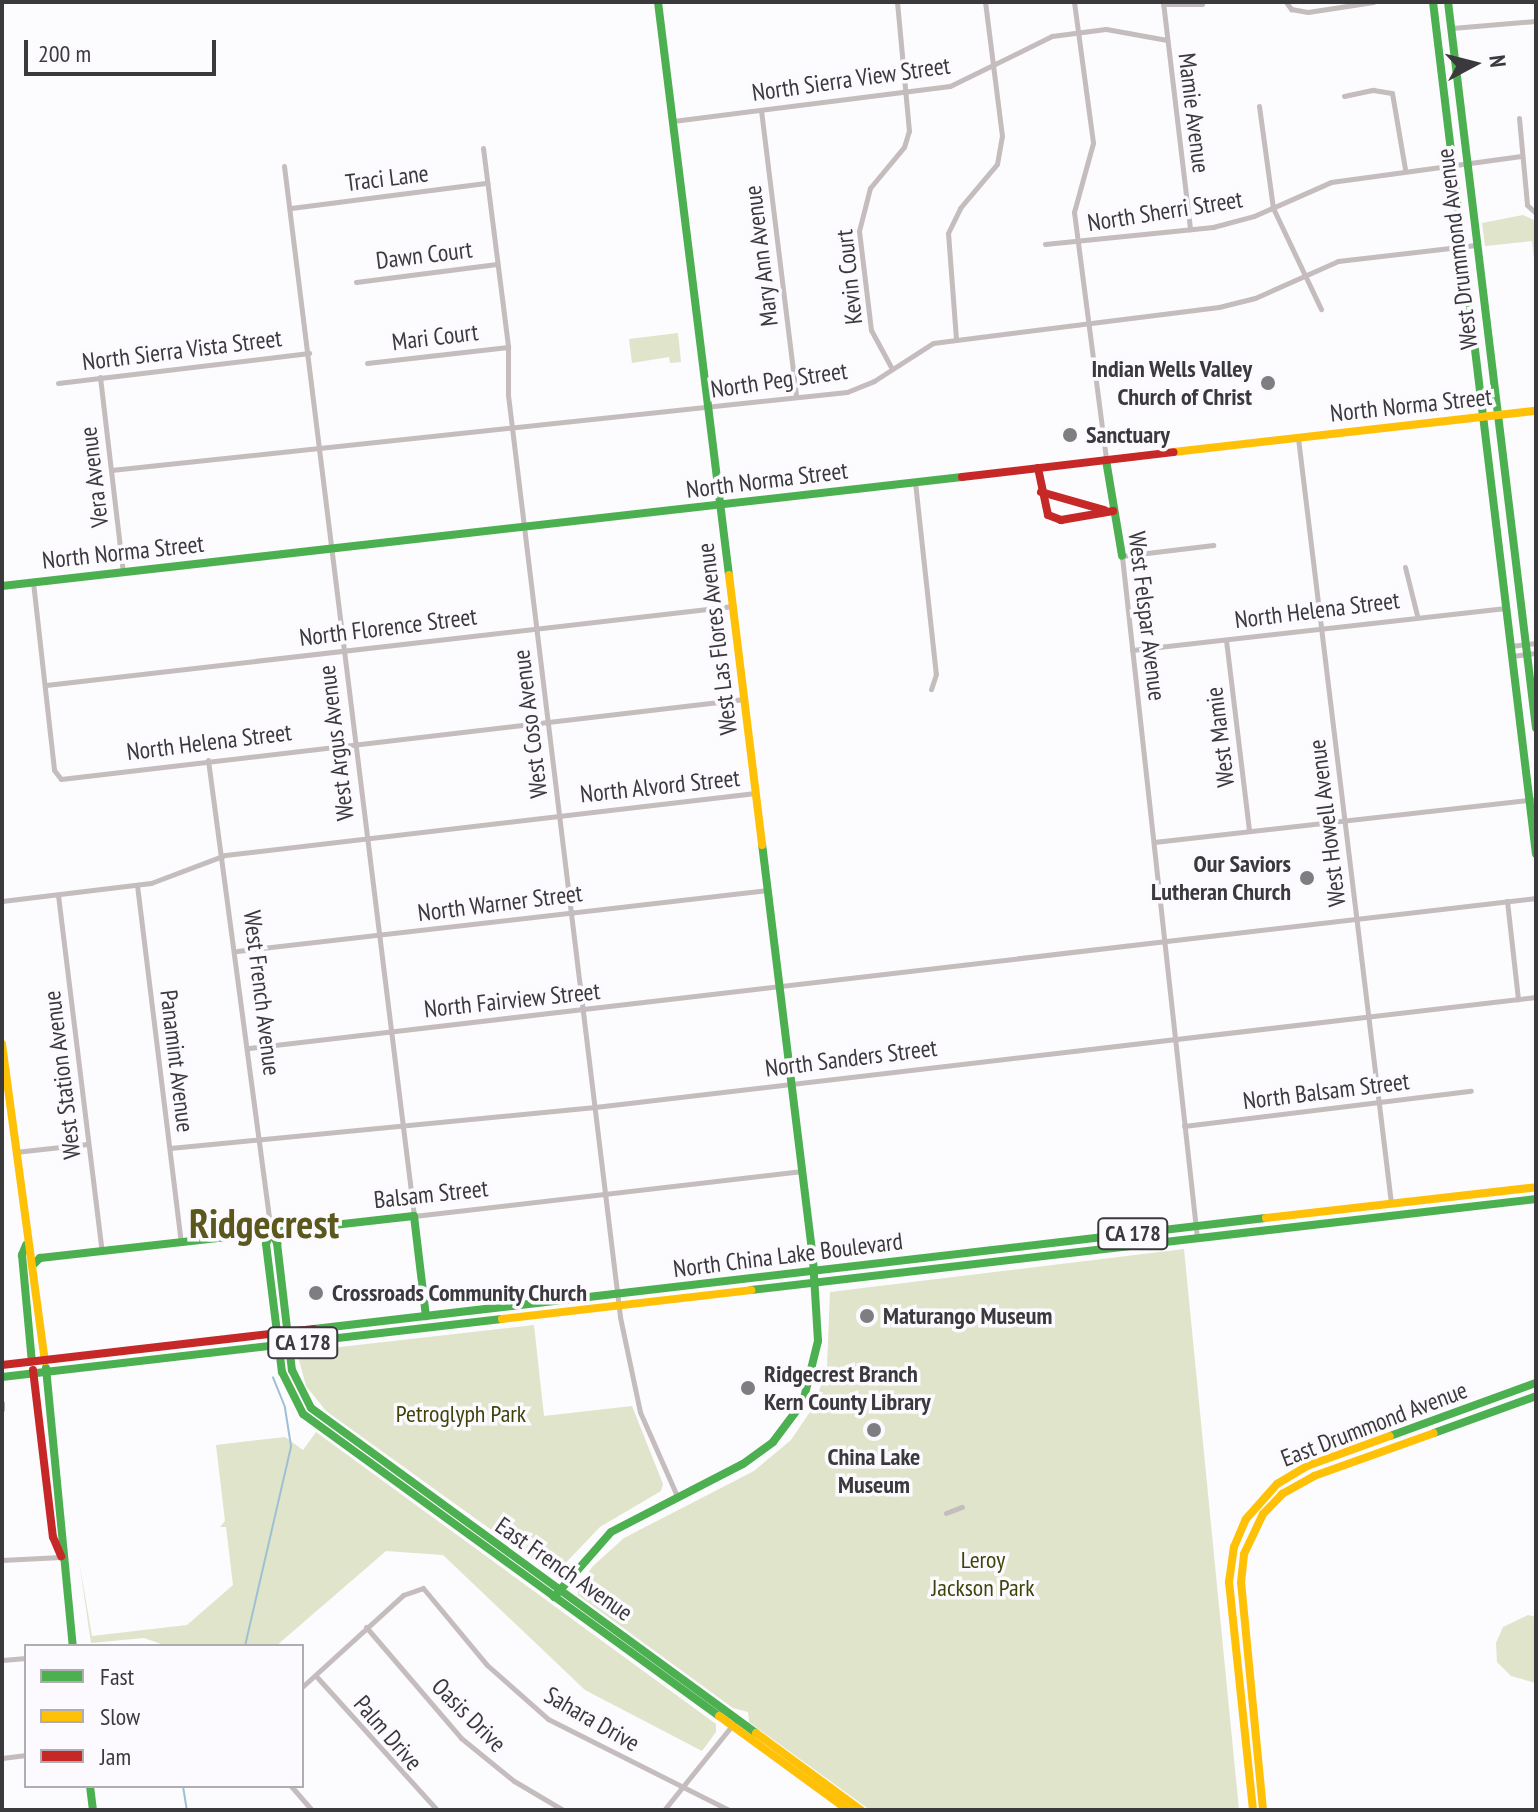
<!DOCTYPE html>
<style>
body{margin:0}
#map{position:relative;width:1538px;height:1812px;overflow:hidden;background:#fcfbfe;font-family:"PT Sans Narrow",sans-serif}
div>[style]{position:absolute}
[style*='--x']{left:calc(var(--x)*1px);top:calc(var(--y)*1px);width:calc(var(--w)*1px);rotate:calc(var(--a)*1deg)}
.green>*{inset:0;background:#e0e4ca}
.stream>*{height:2px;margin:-1px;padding:0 1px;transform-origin:1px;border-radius:1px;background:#9ec0d5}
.street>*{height:5px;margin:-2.5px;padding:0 2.5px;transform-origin:2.5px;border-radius:2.5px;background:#c4bcbd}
.fast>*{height:8px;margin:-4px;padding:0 4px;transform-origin:4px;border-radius:4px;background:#4caf50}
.slow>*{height:8px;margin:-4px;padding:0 4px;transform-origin:4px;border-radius:4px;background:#ffc107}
.jam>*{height:8px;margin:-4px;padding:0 4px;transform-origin:4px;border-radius:4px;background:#c62828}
.dots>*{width:22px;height:22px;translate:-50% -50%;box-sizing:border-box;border:4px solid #fcfaff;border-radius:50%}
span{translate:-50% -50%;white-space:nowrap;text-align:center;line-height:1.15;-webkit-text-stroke:7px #fcfaff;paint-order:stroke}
.shield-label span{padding:2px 6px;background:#fcfaff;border:2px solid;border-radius:6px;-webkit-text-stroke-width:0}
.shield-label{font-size:22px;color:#3a393b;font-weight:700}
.street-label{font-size:24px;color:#3a393b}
.poi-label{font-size:24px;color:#3a393b;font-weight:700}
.right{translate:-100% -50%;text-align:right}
.left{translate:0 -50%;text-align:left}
.park-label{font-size:24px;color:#3e4408}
.town-label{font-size:40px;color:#5a581d;font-weight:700}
.frame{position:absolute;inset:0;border:4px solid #3a393b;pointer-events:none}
.legend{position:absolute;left:24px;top:1644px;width:280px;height:144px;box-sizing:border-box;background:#fcfaff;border:2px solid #aeadb1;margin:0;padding:10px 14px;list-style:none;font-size:24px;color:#3a393b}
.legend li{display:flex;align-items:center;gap:16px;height:40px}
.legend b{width:40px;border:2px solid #aeadb1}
.north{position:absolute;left:1434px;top:24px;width:80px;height:80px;-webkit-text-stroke:6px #fcfaff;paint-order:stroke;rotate:83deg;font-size:22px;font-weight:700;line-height:32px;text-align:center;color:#3a393b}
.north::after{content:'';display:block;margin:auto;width:28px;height:36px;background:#3a393b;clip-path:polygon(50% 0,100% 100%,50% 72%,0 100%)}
.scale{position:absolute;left:24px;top:40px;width:192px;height:36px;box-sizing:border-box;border:4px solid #3a393b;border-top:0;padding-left:10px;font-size:24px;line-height:28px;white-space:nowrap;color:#3a393b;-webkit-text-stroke:6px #fcfaff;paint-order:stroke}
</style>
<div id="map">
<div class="green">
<i style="clip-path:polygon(1523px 215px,1536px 221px,1536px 277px,1532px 241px,1485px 246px,1482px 223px)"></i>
<i style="clip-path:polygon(678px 333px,681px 362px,670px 363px,669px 357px,632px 363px,629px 339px)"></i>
<i style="clip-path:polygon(1184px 1249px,1239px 1810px,870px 1810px,749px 1722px,748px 1712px,733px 1708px,578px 1595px,577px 1588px,593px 1566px,624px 1538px,754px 1471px,791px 1440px,814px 1406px,827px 1367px,830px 1292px)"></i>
<i style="clip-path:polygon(534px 1325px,544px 1416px,632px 1406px,663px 1484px,661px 1491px,600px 1527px,554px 1575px,326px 1411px,306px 1386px,299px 1360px,305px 1351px)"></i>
<i style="clip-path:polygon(316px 1432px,716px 1724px,716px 1732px,702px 1751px,585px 1690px,443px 1555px,386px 1551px,276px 1646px,167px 1646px,144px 1638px,91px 1643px,79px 1561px,92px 1636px,187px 1625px,233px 1585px,226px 1527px,220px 1527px,225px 1521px,216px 1445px,285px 1437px,303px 1450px)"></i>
<i style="clip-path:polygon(1528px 1615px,1536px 1617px,1536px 1683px,1511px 1676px,1497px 1662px,1496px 1643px,1503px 1627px)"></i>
</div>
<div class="stream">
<i style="--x:245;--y:1646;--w:205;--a:-77"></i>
<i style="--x:291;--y:1446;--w:39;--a:-99"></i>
<i style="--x:285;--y:1407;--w:32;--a:-112"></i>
<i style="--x:183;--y:1786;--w:24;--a:81"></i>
</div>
<div class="street">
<i style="--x:1074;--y:2;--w:142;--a:82.3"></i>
<i style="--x:1093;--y:143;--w:72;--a:105.4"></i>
<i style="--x:1074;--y:212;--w:249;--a:82.6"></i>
<i style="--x:1163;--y:2;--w:229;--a:83.2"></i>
<i style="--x:1286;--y:2;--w:9;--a:54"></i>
<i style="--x:1291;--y:9;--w:17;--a:10"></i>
<i style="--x:1308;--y:12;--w:66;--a:-8.7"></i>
<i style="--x:1163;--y:4;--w:39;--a:0"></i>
<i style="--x:1452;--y:28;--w:84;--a:-4.8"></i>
<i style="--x:1344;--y:96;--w:30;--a:-12"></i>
<i style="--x:1373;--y:90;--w:19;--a:9"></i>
<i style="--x:1392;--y:93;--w:77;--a:80.3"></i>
<i style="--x:1259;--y:106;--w:103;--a:82.2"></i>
<i style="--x:1273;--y:208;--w:112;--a:64.6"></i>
<i style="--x:761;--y:110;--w:289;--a:83"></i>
<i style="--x:1519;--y:118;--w:87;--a:84.7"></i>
<i style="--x:1527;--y:205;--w:12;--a:42"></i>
<i style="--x:673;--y:121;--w:279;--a:-7.2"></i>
<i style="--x:950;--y:86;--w:114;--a:-26.1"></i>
<i style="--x:1052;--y:36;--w:54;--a:-7.4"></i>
<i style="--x:1106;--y:29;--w:62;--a:10.2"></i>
<i style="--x:483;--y:148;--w:201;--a:82.8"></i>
<i style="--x:508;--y:347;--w:48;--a:90"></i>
<i style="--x:508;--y:395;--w:929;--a:83.07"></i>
<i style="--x:620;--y:1317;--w:97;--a:78.1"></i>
<i style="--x:640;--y:1412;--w:92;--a:66.2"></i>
<i style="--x:284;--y:166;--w:1058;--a:82.94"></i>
<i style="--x:414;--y:1216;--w:391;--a:-6.6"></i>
<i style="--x:291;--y:208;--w:198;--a:-7.3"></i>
<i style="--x:1045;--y:244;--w:169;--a:-5.8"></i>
<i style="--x:1213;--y:227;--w:42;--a:-15"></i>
<i style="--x:1254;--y:216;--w:84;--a:-23.8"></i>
<i style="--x:1331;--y:182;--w:192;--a:-7.8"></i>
<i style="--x:356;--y:282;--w:142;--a:-7.3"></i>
<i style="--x:956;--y:339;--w:106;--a:-94.3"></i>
<i style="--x:948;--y:233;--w:28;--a:-64"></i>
<i style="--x:960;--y:208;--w:57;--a:-49.9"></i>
<i style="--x:997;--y:164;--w:28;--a:-80"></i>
<i style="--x:1002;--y:136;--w:135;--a:-97.2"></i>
<i style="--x:367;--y:363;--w:142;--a:-6.5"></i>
<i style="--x:891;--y:367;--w:42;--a:-118.4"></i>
<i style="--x:871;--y:330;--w:100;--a:-96.9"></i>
<i style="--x:859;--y:231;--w:44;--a:-75.7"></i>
<i style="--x:870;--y:188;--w:53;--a:-50.3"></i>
<i style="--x:904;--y:147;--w:17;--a:-73"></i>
<i style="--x:909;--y:131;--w:130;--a:-95.3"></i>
<i style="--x:100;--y:377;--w:196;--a:83.3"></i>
<i style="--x:58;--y:383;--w:253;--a:-6.8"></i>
<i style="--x:1298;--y:438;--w:771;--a:83.07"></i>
<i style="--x:111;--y:470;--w:740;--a:-6.05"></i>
<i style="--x:847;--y:392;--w:29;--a:-22"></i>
<i style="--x:874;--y:381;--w:70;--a:-32.8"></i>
<i style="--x:933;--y:343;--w:288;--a:-7.2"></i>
<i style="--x:1219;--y:307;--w:37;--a:-14"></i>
<i style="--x:1255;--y:298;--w:91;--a:-24"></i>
<i style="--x:1338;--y:261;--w:139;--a:-6.6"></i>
<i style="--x:915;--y:482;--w:193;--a:83.8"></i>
<i style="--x:936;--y:674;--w:16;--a:108"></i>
<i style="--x:1405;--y:567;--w:49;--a:76"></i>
<i style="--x:33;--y:582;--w:189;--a:83.6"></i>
<i style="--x:54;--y:770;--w:11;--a:52"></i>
<i style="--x:61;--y:779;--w:688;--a:-6.68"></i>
<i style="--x:1226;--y:640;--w:192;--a:83.1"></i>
<i style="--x:1511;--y:646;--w:25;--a:-7"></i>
<i style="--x:1132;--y:650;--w:376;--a:-6.4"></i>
<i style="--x:1512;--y:656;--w:24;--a:-7"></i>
<i style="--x:46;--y:685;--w:692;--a:-6.56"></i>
<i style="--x:208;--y:760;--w:476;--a:82.4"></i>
<i style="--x:1154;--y:842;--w:384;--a:-6.4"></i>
<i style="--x:137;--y:885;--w:360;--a:83"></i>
<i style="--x:58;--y:895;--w:359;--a:83"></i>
<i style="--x:2;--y:901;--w:150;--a:-6.9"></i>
<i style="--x:151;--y:883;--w:79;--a:-20.7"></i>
<i style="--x:225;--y:855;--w:534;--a:-6.67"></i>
<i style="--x:1507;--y:901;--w:99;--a:83.6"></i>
<i style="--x:237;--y:951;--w:534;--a:-6.55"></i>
<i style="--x:249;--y:1048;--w:1296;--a:-6.65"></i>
<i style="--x:1184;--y:1126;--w:289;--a:-7"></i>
<i style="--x:170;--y:1148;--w:427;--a:-5.5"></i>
<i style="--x:595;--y:1107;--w:947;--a:-6.67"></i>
<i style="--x:15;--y:1152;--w:73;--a:-6.3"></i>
<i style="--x:1197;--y:1238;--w:686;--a:-96.28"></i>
<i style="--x:1122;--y:556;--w:92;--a:-6.9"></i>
<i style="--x:2;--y:1403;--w:6;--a:90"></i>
<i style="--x:946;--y:1513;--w:17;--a:-21"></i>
<i style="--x:2;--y:1560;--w:59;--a:-2.9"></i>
<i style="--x:366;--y:1627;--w:146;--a:49.4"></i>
<i style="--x:461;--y:1738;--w:68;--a:39.1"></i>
<i style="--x:514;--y:1781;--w:57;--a:30.6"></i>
<i style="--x:132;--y:1646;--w:19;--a:0"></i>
<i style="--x:2;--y:1660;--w:24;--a:-5"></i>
<i style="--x:316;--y:1676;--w:181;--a:47.9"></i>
<i style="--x:302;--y:1687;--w:137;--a:-42.3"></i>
<i style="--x:403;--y:1595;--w:21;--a:-19"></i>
<i style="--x:423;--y:1588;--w:100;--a:50.3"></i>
<i style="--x:487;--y:1665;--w:81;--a:41.5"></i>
<i style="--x:548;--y:1719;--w:203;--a:26.7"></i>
<i style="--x:2;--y:1758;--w:24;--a:-7"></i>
<i style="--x:291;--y:1786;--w:32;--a:49"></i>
<i style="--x:664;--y:1810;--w:112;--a:-51.2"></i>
</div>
<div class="fast">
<i style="--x:658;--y:2;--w:577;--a:82.94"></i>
<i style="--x:1433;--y:2;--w:858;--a:83.11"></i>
<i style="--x:1448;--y:2;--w:731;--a:83.09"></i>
<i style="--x:1106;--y:460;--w:97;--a:80.5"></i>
<i style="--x:2;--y:586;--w:966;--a:-6.48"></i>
<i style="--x:271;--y:1232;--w:13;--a:61"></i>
<i style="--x:277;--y:1243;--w:128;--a:83.3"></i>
<i style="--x:292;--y:1370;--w:42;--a:63.4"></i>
<i style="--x:311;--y:1408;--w:551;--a:36.14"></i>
<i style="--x:271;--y:1232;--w:13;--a:113"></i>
<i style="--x:266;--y:1244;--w:129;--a:82.9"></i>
<i style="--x:282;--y:1372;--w:47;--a:63.4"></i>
<i style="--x:303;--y:1414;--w:514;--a:35.98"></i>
<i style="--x:26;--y:1245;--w:11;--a:112"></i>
<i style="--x:22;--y:1255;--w:107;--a:84.7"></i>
<i style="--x:33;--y:1265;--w:10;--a:-45"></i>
<i style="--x:40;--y:1258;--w:376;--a:-6.4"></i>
<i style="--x:414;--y:1216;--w:101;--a:83.2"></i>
<i style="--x:751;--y:1290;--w:790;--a:-6.61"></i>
<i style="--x:314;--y:1329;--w:958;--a:-6.65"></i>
<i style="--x:46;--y:1368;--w:279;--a:84.5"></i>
<i style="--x:2;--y:1377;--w:503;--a:-6.62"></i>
<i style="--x:1434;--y:1433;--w:109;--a:-19.9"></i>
<i style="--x:1390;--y:1436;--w:155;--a:-20"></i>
<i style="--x:554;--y:1597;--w:86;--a:-48.8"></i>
<i style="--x:611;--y:1532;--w:148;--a:-27.3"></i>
<i style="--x:743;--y:1464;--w:37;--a:-36"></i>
<i style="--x:773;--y:1442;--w:50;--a:-53.1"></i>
<i style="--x:803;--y:1402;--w:63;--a:-76.2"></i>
<i style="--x:818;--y:1341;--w:82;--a:-93.5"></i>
<i style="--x:813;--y:1259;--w:417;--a:-97"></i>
<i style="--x:90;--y:1786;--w:24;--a:83"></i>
</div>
<div class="slow">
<i style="--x:1174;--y:452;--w:364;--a:-6.5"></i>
<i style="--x:729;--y:575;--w:272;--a:83"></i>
<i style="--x:2;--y:1044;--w:320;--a:82.3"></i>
<i style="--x:1266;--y:1218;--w:272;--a:-6.5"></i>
<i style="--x:502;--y:1319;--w:251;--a:-6.6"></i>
<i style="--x:719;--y:1716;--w:160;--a:36.1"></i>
<i style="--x:756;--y:1733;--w:130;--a:36.3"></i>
<i style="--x:1253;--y:1810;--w:229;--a:-96"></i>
<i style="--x:1229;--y:1582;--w:35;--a:-82"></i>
<i style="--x:1234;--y:1547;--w:30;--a:-67"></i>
<i style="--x:1246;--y:1519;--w:47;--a:-48.5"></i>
<i style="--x:1277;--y:1484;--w:35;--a:-31"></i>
<i style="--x:1307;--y:1466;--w:88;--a:-19.9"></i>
<i style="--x:1263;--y:1810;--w:228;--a:-95.5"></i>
<i style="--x:1241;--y:1583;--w:29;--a:-84"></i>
<i style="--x:1244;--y:1554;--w:44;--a:-64.6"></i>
<i style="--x:1263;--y:1514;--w:28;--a:-46"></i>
<i style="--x:1282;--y:1494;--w:37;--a:-29"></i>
<i style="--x:1314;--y:1476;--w:127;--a:-19.7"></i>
</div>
<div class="jam">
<i style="--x:1038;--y:468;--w:48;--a:78"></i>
<i style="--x:1048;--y:515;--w:14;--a:21"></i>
<i style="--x:1061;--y:520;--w:53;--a:-9.8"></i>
<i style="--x:962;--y:477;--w:213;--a:-6.7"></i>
<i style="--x:1041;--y:492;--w:66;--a:15.9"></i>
<i style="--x:2;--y:1365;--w:314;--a:-6.6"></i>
<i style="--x:33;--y:1370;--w:168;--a:83.2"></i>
<i style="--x:53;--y:1537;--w:21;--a:67"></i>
</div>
<div class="dots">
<i style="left:1268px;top:383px;background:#7e7d7f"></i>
<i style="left:1070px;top:435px;background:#7e7d7f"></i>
<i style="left:1307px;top:878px;background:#7e7d7f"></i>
<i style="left:316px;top:1293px;background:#7e7d7f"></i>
<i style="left:867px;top:1316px;background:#7e7d7f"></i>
<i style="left:748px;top:1388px;background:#7e7d7f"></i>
<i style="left:874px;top:1430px;background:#7e7d7f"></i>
</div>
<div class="shield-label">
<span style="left:1133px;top:1234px">CA 178</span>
<span style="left:303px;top:1343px">CA 178</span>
</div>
<div class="street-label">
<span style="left:851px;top:79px;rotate:-8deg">North Sierra View Street</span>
<span style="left:1194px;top:113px;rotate:83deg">Mamie Avenue</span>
<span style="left:387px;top:178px;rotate:-7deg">Traci Lane</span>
<span style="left:1165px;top:211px;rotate:-9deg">North Sherri Street</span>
<span style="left:1457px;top:249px;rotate:-97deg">West Drummond Avenue</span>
<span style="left:424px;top:255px;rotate:-7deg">Dawn Court</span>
<span style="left:761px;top:256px;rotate:-97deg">Mary Ann Avenue</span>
<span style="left:849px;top:277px;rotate:-96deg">Kevin Court</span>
<span style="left:435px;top:337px;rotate:-7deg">Mari Court</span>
<span style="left:182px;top:350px;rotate:-7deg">North Sierra Vista Street</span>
<span style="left:779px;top:380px;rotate:-8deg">North Peg Street</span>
<span style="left:1411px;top:405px;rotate:-6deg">North Norma Street</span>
<span style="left:94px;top:477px;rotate:-97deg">Vera Avenue</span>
<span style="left:767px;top:480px;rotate:-7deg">North Norma Street</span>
<span style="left:123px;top:552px;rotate:-6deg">North Norma Street</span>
<span style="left:1317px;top:610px;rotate:-7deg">North Helena Street</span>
<span style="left:1147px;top:616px;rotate:83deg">West Felspar Avenue</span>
<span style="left:388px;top:627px;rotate:-7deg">North Florence Street</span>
<span style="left:717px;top:639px;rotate:-97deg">West Las Flores Avenue</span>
<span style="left:530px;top:724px;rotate:-97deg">West Coso Avenue</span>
<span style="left:1220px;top:737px;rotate:-97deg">West Mamie</span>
<span style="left:209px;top:742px;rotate:-7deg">North Helena Street</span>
<span style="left:336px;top:743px;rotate:-97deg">West Argus Avenue</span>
<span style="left:660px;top:786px;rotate:-6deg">North Alvord Street</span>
<span style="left:1327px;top:823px;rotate:-97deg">West Howell Avenue</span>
<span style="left:500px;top:903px;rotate:-7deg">North Warner Street</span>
<span style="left:262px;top:993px;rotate:83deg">West French Avenue</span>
<span style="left:512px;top:1000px;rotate:-6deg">North Fairview Street</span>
<span style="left:851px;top:1058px;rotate:-7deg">North Sanders Street</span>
<span style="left:177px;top:1061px;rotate:83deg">Panamint Avenue</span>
<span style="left:62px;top:1075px;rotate:-97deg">West Station Avenue</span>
<span style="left:1326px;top:1091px;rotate:-7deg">North Balsam Street</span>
<span style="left:431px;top:1194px;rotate:-6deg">Balsam Street</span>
<span style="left:788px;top:1255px;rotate:-7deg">North China Lake Boulevard</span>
<span style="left:1374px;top:1424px;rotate:-21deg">East Drummond Avenue</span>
<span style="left:564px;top:1569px;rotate:35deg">East French Avenue</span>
<span style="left:469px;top:1715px;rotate:45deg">Oasis Drive</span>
<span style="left:592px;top:1719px;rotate:30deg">Sahara Drive</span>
<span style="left:388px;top:1733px;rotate:49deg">Palm Drive</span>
</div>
<div class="poi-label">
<span class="right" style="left:1252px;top:383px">Indian Wells Valley<br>Church of Christ</span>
<span class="left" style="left:1086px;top:435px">Sanctuary</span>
<span class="right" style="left:1291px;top:878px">Our Saviors<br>Lutheran Church</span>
<span class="left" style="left:332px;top:1293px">Crossroads Community Church</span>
<span class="left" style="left:883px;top:1316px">Maturango Museum</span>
<span class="left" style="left:764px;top:1388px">Ridgecrest Branch<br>Kern County Library</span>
<span style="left:874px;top:1471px">China Lake<br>Museum</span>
</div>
<div class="park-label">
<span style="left:461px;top:1414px">Petroglyph Park</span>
<span style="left:983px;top:1574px">Leroy<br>Jackson Park</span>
</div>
<div class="town-label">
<span style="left:264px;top:1223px">Ridgecrest</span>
</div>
<div class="frame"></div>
<ul class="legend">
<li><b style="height:10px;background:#4caf50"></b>Fast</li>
<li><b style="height:10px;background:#ffc107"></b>Slow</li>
<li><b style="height:10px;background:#c62828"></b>Jam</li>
</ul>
<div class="north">N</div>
<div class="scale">200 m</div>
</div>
